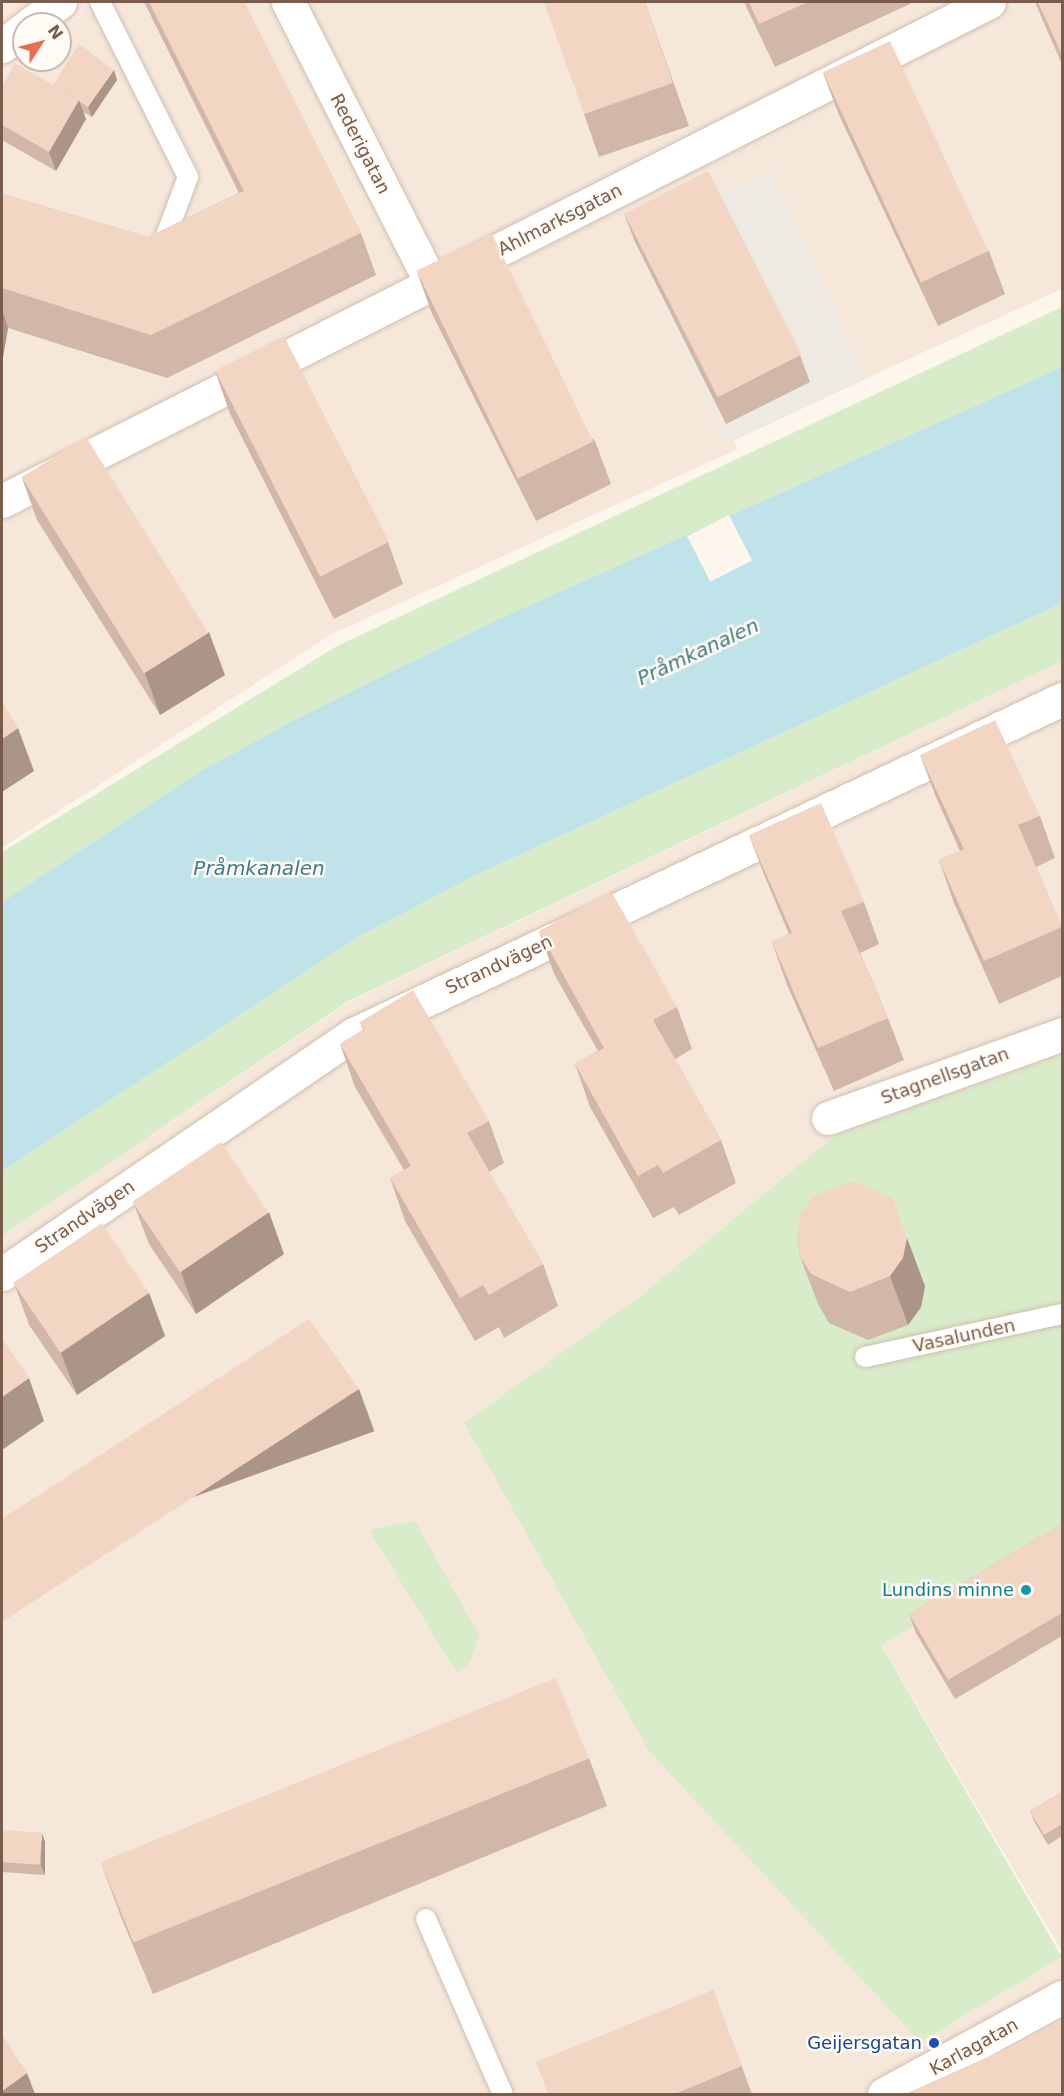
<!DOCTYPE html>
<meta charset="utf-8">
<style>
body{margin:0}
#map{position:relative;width:1064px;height:2096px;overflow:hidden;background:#fdf6ec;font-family:"DejaVu Sans",sans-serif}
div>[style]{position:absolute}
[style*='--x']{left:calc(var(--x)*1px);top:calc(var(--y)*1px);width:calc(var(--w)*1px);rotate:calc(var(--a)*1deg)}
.residential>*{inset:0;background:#f5e8da}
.commercial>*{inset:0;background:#fde8e0}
.industrial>*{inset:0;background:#efe9e4;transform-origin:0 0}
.green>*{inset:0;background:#d8ecc9}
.water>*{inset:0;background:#bfe3e8}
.pier>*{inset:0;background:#fdf6ec;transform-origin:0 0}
.roads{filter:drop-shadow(0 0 2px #d1beb0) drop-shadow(0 0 2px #d1beb0)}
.service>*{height:20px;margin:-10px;padding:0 10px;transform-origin:10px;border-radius:10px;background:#fff}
.minor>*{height:33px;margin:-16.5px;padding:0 16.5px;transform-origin:16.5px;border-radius:16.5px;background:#fff}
.wall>*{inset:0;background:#d1b7a8}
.shaded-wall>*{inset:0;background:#aa9588;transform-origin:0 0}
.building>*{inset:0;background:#f3d5c3;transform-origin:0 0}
.dots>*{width:16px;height:16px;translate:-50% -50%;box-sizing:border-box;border:3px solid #fffaf3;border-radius:50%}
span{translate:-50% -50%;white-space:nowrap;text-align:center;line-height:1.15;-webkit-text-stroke:5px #fffaf3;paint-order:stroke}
.street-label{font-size:18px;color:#7a5c4d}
.culture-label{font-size:18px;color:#0d838f}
.right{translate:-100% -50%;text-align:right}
.transit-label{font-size:18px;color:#164399}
.water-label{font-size:20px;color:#437c86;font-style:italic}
.frame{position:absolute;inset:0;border:3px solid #7a5c4d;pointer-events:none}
.north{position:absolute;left:12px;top:12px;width:60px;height:60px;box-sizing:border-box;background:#fffaf3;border:2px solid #cabbb1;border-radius:50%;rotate:54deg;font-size:16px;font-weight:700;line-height:24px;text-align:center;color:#7a5c4d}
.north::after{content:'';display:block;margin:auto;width:21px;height:27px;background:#e76f51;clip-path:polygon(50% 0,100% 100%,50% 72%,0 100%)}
</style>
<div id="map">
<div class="residential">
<i style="clip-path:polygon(98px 2px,1062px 2px,1062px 289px,867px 378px,770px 171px,634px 241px,738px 449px,330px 635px,2px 848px,2px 78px,24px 60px,60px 60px,60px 32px)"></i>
<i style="clip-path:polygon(1062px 661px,1062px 1055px,834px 1136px,638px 1298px,464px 1424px,920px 2042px,1062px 1957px,1062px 2094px,2px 2094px,2px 1236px,347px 1003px)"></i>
<i style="clip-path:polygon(1062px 1541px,1062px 1952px,881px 1644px)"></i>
</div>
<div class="commercial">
<i style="clip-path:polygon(2px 2px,98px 2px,60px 32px,60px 24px,24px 24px,24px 60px,2px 78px)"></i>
</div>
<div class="industrial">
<i style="left:770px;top:171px;width:229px;height:153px;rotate:65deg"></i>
</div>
<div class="green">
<i style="clip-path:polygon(1062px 307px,1062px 367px,492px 622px,292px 721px,201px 771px,2px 902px,2px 852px,337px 646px)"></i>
<i style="clip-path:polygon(1062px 603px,1062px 661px,347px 1002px,2px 1236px,2px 1171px,360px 936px,472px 877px)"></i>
<i style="clip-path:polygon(1062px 1055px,1062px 1541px,881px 1645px,1062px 1957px,920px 2042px,649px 1751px,464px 1423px,638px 1298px,834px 1136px)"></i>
<i style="clip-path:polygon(415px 1521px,479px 1635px,470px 1662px,457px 1673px,369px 1530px)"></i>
</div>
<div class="water">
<i style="clip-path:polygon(1062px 367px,1062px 603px,472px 877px,360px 936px,2px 1171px,2px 902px,201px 771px,292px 721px,492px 622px)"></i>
</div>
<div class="pier">
<i style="left:729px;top:515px;width:51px;height:47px;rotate:63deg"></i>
</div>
<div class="roads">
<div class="service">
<i style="--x:100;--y:2;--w:196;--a:63.3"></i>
<i style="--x:188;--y:177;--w:74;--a:110.6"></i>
<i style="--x:865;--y:1357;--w:202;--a:-12.3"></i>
<i style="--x:426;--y:1919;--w:191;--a:66.3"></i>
</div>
<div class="minor">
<i style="--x:288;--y:2;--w:320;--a:63"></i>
<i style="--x:30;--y:24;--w:37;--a:-36"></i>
<i style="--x:2;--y:46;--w:28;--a:-38"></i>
<i style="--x:2;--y:501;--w:1106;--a:-26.82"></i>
<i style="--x:828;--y:1118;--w:249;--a:-19.7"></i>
<i style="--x:2;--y:1274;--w:426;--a:-34.3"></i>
<i style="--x:354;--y:1034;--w:783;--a:-25.32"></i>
<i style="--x:884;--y:2094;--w:203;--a:-28.6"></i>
</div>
</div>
<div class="wall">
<i style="clip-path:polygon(144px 2px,244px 2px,361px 233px,376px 275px,167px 378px,8px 328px,2px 363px,2px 194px,148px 237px,239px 193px)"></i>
<i style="clip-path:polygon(645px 2px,689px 126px,599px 157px,584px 114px)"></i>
<i style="clip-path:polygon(744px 2px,914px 2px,775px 67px)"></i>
<i style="clip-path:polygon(1035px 2px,1062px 2px,1062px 64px,1043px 21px)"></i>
<i style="clip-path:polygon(823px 73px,989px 251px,1005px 294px,938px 326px,839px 115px)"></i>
<i style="clip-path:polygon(117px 80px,92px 117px,83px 112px,86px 119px,56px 171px,2px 140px,2px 87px,53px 85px)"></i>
<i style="clip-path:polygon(624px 213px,800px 355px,810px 382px,726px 424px,634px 240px)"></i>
<i style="clip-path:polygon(417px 272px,595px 441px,611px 484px,536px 521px,432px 314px)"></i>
<i style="clip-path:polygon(215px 371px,388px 542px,403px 584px,334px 619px,230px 414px)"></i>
<i style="clip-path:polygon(22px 478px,225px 675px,160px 715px,37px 520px)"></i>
<i style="clip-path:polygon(920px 755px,1040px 816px,1055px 858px,1036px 867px,1062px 927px,1062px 976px,999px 1004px,954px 903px,939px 860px,960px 851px,936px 797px)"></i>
<i style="clip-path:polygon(749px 835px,864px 902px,879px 944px,860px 953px,888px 1018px,904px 1060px,834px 1091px,787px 985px,772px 942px,789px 934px,765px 877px)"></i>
<i style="clip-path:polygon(539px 931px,677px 1007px,692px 1049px,675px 1059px,721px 1140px,736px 1183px,679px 1215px,674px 1207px,653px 1218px,590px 1107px,575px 1064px,598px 1051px,554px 974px)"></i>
<i style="clip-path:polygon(360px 1022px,489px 1121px,504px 1163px,489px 1172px,543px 1264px,558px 1306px,504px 1338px,499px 1327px,475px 1341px,405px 1221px,390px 1178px,404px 1170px,355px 1087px,340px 1044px,363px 1030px)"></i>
<i style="clip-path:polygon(133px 1202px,284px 1254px,196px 1314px,149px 1244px)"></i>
<i style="clip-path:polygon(797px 1234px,925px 1286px,921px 1307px,908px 1325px,868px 1340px,829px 1323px,818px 1304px,800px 1256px)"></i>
<i style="clip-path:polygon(14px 1283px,149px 1293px,165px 1336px,77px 1395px,29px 1325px)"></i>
<i style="clip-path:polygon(1062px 1524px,1062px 1636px,955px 1699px,916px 1633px,909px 1614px)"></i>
<i style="clip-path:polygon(589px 1758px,607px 1806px,153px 1994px,121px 1917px,103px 1868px)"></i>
<i style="clip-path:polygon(1062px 1792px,1062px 1836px,1048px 1845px,1034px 1821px,1030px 1811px)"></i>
<i style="clip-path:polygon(2px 1830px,45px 1842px,45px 1875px,2px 1872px)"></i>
<i style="clip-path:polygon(713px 1990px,752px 2094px,547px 2094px)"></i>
</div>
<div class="shaded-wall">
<i style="clip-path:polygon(114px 70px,117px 80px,92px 117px,88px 107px)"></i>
<i style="clip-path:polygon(79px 100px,86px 119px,56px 171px,49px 152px)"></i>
<i style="clip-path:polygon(2px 309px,8px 328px,2px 363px)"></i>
<i style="clip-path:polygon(209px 632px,225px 675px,160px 715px,145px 673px)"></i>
<i style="clip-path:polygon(18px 728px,34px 771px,2px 792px,2px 739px)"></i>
<i style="clip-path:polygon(269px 1212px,284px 1254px,196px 1314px,181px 1272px)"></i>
<i style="clip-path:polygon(907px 1238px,925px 1286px,921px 1307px,908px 1325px,890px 1276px)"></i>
<i style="clip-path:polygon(149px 1293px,165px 1336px,77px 1395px,61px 1353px)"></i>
<i style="clip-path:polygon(29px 1378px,44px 1421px,2px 1450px,2px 1397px)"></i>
<i style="left:359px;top:1389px;width:45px;height:426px;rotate:70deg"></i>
<i style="clip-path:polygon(42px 1833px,45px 1842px,45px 1875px,41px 1865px)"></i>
<i style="clip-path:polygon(27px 2073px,35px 2094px,2px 2094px,2px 2091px)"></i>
</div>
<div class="building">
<i style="clip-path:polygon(149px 2px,244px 2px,361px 233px,151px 335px,2px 288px,2px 194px,148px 237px,244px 191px)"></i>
<i style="clip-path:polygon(544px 2px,645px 2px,673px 83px,584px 114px)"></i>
<i style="clip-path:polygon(749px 2px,808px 2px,759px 24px)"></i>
<i style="clip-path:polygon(1038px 2px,1062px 2px,1062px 55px)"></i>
<i style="left:890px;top:41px;width:232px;height:74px;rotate:65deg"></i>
<i style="clip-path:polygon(79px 44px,114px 70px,88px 107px,80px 102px,79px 100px,53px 85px)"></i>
<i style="clip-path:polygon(15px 63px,79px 100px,49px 152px,2px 125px,2px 87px)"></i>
<i style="left:708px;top:171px;width:206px;height:94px;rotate:63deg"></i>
<i style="left:492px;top:234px;width:231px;height:84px;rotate:64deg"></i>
<i style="left:284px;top:336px;width:231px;height:77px;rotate:63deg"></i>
<i style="left:86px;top:437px;width:231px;height:76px;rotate:58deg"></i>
<i style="clip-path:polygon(2px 702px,18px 728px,2px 739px)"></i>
<i style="clip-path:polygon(995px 720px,1040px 816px,1018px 825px,1062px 927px,984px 961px,939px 860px,964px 849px,920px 755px)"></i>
<i style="clip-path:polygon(821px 803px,864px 902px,841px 911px,888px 1018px,818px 1048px,772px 942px,792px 933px,749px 835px)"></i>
<i style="clip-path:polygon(611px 891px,677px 1007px,653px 1020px,721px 1140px,663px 1173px,658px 1165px,638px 1176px,575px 1064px,604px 1048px,539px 931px)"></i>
<i style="clip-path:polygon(413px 990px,489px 1121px,467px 1133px,543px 1264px,489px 1295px,483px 1285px,460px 1298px,390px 1178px,411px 1166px,340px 1044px,364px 1030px,360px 1022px)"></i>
<i style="left:221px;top:1142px;width:85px;height:107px;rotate:56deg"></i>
<i style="clip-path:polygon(854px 1181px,892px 1198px,907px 1238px,903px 1258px,890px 1276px,850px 1292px,811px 1274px,800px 1256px,797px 1234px,801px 1213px,814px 1196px)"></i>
<i style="left:102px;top:1223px;width:84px;height:107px;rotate:56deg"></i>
<i style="clip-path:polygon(309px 1319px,359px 1389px,2px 1622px,2px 1519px)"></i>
<i style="clip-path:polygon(2px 1338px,29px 1378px,2px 1397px)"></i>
<i style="clip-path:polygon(1062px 1524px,1062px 1613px,948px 1680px,909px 1614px)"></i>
<i style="left:556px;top:1678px;width:87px;height:491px;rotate:68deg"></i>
<i style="clip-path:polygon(1062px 1792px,1062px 1824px,1044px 1835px,1030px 1811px)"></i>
<i style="left:2px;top:1830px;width:40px;height:32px;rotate:4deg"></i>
<i style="clip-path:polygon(713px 1990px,742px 2066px,675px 2094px,548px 2094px,536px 2062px)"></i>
<i style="clip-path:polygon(1062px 2019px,1062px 2094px,905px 2094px,1021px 2042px)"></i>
<i style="clip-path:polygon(2px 2035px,27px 2073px,2px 2091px)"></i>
</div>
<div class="dots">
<i style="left:1026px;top:1590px;background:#0f9aa8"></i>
<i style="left:934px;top:2043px;background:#1a4fb4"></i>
</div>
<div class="street-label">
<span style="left:360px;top:144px;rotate:63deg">Rederigatan</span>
<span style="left:560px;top:220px;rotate:-27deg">Ahlmarksgatan</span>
<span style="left:499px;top:965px;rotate:-25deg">Strandvägen</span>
<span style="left:945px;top:1076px;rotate:-20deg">Stagnellsgatan</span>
<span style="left:85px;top:1217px;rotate:-34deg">Strandvägen</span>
<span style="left:964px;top:1336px;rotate:-12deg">Vasalunden</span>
<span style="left:974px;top:2047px;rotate:-29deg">Karlagatan</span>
</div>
<div class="culture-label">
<span class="right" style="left:1014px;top:1590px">Lundins minne</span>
</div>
<div class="transit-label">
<span class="right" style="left:922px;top:2043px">Geijersgatan</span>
</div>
<div class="water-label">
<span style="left:698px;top:652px;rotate:-25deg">Pråmkanalen</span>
<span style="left:259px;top:868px">Pråmkanalen</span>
</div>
<div class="frame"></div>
<div class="north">N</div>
</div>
